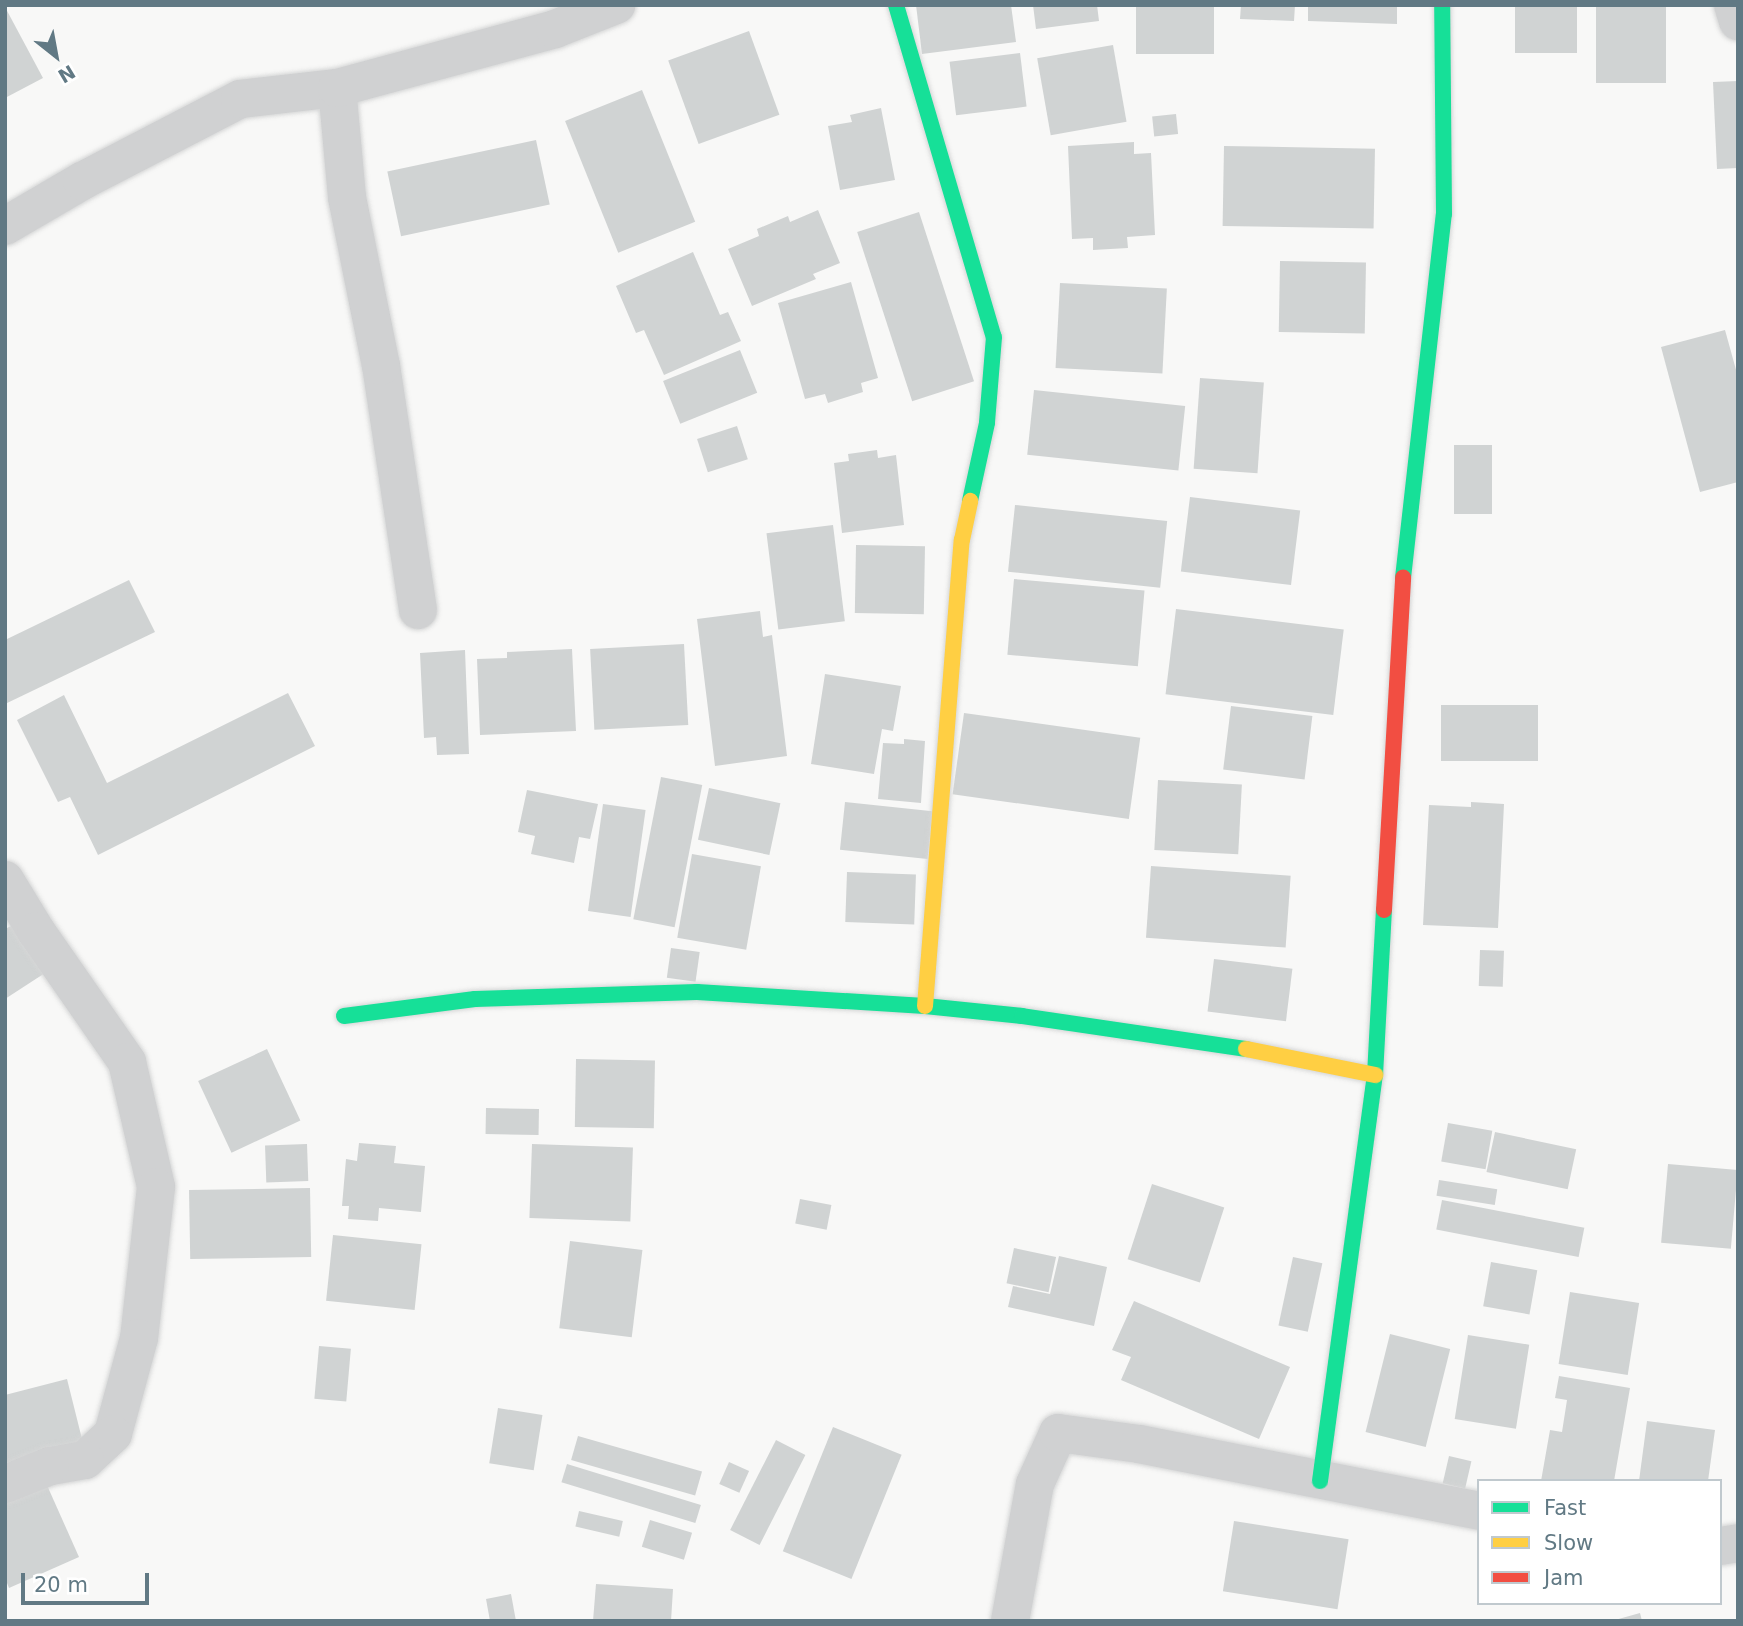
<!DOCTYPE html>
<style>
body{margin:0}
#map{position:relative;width:1743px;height:1626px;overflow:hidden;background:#f8f8f7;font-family:"DejaVu Sans",sans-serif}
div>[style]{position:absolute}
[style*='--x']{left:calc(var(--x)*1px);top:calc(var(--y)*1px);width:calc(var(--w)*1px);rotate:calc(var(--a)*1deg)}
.building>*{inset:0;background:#d0d3d3;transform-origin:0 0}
.roads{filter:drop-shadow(0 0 2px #d5d6d6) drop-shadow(0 0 2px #d5d6d6)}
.street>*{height:38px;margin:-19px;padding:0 19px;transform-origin:19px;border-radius:19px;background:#d0d1d2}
.fast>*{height:16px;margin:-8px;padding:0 8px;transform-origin:8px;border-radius:8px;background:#16e098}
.slow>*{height:16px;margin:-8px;padding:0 8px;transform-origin:8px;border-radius:8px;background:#ffcf43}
.jam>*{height:16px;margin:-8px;padding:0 8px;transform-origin:8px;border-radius:8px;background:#f24e42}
span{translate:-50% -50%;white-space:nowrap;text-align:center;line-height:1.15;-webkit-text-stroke:7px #fff;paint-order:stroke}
.frame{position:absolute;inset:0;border:7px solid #617984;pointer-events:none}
.legend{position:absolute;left:1477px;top:1479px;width:245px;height:126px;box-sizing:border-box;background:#fff;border:2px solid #c0c9ce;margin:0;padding:9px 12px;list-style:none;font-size:21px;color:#617984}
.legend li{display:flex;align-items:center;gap:14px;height:35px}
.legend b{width:35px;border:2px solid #c0c9ce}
.north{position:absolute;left:21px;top:21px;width:70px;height:70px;-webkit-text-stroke:5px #fff;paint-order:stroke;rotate:149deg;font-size:19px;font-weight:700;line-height:28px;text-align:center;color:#617984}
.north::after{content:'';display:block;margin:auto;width:24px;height:32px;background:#617984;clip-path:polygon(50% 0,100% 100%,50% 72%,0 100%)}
.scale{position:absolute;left:21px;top:1573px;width:128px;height:32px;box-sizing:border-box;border:4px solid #617984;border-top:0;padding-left:9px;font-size:21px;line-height:24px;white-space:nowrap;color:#617984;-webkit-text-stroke:5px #fff;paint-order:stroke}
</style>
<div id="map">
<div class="building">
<i style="clip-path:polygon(916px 5px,1011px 5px,1016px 42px,922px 54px)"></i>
<i style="clip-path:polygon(1033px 5px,1097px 5px,1099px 21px,1036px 29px)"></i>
<i style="left:1136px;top:5px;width:78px;height:49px"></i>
<i style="clip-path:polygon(1241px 5px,1295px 5px,1294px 21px,1240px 19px)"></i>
<i style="clip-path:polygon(1308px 5px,1397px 5px,1397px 24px,1308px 21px)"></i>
<i style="left:1515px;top:5px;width:62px;height:48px"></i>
<i style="left:1596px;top:5px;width:70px;height:78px"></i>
<i style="clip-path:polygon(5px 7px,43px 78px,5px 98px)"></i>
<i style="left:749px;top:31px;width:89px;height:86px;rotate:70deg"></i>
<i style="left:1113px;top:45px;width:78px;height:77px;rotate:80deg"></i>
<i style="left:1020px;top:53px;width:54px;height:71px;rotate:83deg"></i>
<i style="clip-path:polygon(1738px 81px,1738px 168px,1717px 169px,1713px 82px)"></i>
<i style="left:642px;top:90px;width:142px;height:83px;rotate:68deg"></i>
<i style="clip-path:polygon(881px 108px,895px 180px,840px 190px,828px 126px,852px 122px,850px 115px)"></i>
<i style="left:1176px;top:114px;width:20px;height:24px;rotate:84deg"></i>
<i style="left:536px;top:140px;width:66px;height:152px;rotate:78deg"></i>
<i style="clip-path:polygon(1134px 142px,1134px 154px,1151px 153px,1155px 235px,1127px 237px,1128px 248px,1093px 250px,1093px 238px,1072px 239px,1068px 146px)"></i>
<i style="left:1224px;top:146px;width:151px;height:80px;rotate:1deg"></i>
<i style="clip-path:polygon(818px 210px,840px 263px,813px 274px,816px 279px,752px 306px,728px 249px,759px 236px,757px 229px,788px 216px,790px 222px)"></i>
<i style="left:919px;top:212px;width:178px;height:65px;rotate:72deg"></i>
<i style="clip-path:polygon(693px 252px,720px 315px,728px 312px,741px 341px,664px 375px,644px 330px,636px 333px,616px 286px)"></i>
<i style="left:1280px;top:261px;width:86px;height:71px;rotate:1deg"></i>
<i style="clip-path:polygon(851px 282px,878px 378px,861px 383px,863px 392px,828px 403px,825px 394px,805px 399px,778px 303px)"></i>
<i style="left:1060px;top:283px;width:107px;height:85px;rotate:3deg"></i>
<i style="clip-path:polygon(1725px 330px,1738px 377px,1738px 482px,1700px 492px,1661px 347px)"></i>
<i style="left:740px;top:350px;width:46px;height:83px;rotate:68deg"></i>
<i style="left:1200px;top:378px;width:64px;height:91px;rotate:4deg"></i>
<i style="left:1034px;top:390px;width:152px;height:65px;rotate:6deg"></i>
<i style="left:737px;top:426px;width:35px;height:42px;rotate:72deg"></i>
<i style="left:1454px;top:445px;width:38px;height:69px"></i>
<i style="clip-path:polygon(877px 450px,878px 458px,896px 455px,904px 525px,842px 533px,834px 463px,849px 461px,848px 454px)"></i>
<i style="left:1190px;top:497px;width:111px;height:75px;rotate:7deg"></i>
<i style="left:1015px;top:505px;width:153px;height:67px;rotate:6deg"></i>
<i style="left:833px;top:525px;width:97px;height:67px;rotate:83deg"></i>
<i style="left:856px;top:545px;width:69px;height:68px;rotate:1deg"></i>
<i style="left:1014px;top:579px;width:131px;height:76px;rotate:5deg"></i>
<i style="clip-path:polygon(129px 580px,155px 632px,5px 704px,5px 640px)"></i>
<i style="left:1176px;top:609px;width:169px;height:86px;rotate:7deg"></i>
<i style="clip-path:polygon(760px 611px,763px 637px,772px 635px,787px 756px,715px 766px,697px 619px)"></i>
<i style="left:684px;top:644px;width:81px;height:94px;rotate:87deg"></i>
<i style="clip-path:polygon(572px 649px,576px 731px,480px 735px,477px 659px,507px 658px,507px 652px)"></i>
<i style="clip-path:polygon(465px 650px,469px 754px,437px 755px,436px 737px,424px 738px,420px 653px)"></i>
<i style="clip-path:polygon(825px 674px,901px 686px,893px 731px,882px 729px,874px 774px,811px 764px)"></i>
<i style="clip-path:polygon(288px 693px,315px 746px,98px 855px,70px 797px,58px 802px,17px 720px,64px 695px,107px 783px)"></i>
<i style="left:1538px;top:705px;width:56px;height:97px;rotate:90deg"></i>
<i style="left:1231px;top:706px;width:82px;height:64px;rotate:7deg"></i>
<i style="left:964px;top:713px;width:178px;height:82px;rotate:8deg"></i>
<i style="clip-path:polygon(904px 739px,925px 741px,921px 803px,878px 799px,883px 743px,904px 744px)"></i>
<i style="left:661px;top:777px;width:42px;height:145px;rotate:11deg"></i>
<i style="left:1158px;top:780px;width:84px;height:70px;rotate:3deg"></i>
<i style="left:709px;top:788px;width:73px;height:53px;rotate:12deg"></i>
<i style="clip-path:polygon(527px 790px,598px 804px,590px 839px,579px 837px,574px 863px,531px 854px,535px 836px,518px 832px)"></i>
<i style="left:845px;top:802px;width:88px;height:48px;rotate:6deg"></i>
<i style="clip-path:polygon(1471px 802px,1504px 804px,1498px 928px,1423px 925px,1429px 805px,1471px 807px)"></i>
<i style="left:603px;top:804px;width:43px;height:108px;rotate:8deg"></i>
<i style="left:692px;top:854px;width:70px;height:85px;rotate:10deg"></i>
<i style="left:1151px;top:866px;width:140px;height:72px;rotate:4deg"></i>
<i style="left:847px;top:872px;width:69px;height:50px;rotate:2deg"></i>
<i style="clip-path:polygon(13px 925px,45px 973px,5px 999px,5px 929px)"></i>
<i style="left:671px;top:948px;width:29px;height:30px;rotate:8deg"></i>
<i style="left:1480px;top:950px;width:24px;height:36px;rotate:2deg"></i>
<i style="left:1214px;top:959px;width:79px;height:53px;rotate:7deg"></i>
<i style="left:267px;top:1049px;width:79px;height:76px;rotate:65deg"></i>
<i style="left:576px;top:1059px;width:79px;height:68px;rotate:1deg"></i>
<i style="left:486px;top:1108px;width:53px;height:26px;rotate:1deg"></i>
<i style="left:1448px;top:1123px;width:45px;height:39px;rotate:10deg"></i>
<i style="left:1495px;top:1132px;width:83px;height:41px;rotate:12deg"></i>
<i style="clip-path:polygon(359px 1143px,396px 1146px,394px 1163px,425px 1166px,421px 1212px,379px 1208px,378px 1221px,348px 1219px,349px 1206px,342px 1206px,346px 1159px,357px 1161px)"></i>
<i style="left:307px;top:1144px;width:37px;height:42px;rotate:88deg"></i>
<i style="left:532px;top:1144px;width:101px;height:74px;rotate:2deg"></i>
<i style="left:1668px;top:1164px;width:70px;height:79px;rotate:5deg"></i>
<i style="left:1439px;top:1180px;width:59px;height:16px;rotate:9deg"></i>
<i style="left:1152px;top:1184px;width:76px;height:79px;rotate:18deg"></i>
<i style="left:310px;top:1188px;width:69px;height:121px;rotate:89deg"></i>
<i style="left:800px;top:1199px;width:32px;height:25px;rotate:11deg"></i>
<i style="left:1442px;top:1200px;width:145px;height:30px;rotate:11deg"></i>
<i style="left:333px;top:1235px;width:89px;height:66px;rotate:6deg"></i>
<i style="left:570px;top:1241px;width:73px;height:88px;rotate:7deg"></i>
<i style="left:1014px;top:1248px;width:43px;height:36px;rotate:12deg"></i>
<i style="clip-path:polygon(1059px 1256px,1107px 1267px,1094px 1326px,1008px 1307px,1013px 1286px,1050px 1294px)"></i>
<i style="left:1293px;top:1257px;width:30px;height:70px;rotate:12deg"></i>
<i style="left:1491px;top:1262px;width:47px;height:45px;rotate:10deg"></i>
<i style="left:1570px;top:1292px;width:70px;height:73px;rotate:9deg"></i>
<i style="clip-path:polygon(1134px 1301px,1290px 1367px,1259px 1439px,1121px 1380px,1131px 1357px,1112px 1350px)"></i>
<i style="left:1390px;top:1334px;width:62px;height:101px;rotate:14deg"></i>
<i style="left:1468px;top:1335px;width:62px;height:85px;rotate:9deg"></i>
<i style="left:319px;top:1346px;width:32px;height:53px;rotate:5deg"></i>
<i style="clip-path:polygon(1559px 1376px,1630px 1388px,1614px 1481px,1541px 1481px,1550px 1430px,1562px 1432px,1567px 1400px,1555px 1398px)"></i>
<i style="clip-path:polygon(67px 1379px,83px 1443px,5px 1463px,5px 1395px)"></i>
<i style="left:498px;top:1408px;width:45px;height:56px;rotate:9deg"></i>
<i style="clip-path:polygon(1647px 1421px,1715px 1430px,1708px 1481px,1639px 1481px)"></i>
<i style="left:833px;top:1427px;width:74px;height:134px;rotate:22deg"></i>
<i style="left:578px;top:1436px;width:129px;height:25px;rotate:16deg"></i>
<i style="left:776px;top:1440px;width:33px;height:101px;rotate:27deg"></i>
<i style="left:1449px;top:1456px;width:23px;height:28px;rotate:13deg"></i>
<i style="left:729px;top:1462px;width:22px;height:24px;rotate:24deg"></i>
<i style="left:567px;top:1464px;width:140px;height:19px;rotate:17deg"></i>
<i style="clip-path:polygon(42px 1474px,79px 1557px,9px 1588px,5px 1578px,5px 1490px)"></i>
<i style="left:579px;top:1511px;width:45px;height:16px;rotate:13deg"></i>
<i style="left:650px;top:1520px;width:44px;height:28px;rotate:17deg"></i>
<i style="left:1234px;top:1521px;width:116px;height:71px;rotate:9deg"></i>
<i style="clip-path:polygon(596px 1584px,673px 1589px,671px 1621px,593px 1621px)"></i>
<i style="clip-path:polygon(511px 1594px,516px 1621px,490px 1621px,486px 1599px)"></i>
<i style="clip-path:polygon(1640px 1613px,1642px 1621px,1615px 1621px,1615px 1620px)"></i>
</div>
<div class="roads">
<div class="street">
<i style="--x:1733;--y:5;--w:17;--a:73"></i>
<i style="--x:5;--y:226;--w:89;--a:-30.3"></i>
<i style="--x:82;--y:181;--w:178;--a:-27.4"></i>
<i style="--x:240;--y:99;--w:98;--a:-6.5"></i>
<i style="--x:418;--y:610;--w:247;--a:-98.6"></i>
<i style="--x:381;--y:366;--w:172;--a:-101.4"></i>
<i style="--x:347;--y:197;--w:109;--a:-95.2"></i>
<i style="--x:337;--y:88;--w:226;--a:-15.1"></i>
<i style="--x:555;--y:29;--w:66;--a:-21.5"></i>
<i style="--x:5;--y:880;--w:60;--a:58.7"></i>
<i style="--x:36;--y:931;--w:160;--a:55.2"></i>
<i style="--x:127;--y:1062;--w:128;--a:76.9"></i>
<i style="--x:156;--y:1187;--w:152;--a:96.4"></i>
<i style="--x:139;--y:1338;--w:99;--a:105.2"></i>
<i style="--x:113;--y:1434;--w:38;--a:137"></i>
<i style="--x:85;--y:1460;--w:36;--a:170"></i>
<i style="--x:50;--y:1466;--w:48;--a:158.2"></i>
<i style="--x:1720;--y:1546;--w:18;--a:-9"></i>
<i style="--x:1010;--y:1621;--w:139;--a:-79.7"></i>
<i style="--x:1035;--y:1484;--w:56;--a:-65.7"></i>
<i style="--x:1058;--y:1433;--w:82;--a:7.7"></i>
<i style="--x:1139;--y:1444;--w:347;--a:11.1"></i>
</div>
<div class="fast">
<i style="--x:896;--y:5;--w:346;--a:73.6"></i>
<i style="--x:994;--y:337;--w:86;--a:94.7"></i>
<i style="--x:987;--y:423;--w:80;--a:102.3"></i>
<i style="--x:1403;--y:578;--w:366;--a:-83.6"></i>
<i style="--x:1444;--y:214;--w:209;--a:-90.5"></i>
<i style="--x:344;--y:1016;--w:132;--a:-7.4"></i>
<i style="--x:475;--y:999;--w:222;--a:-1.8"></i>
<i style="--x:697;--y:992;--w:228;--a:3.5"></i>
<i style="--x:925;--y:1006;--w:98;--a:5.9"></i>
<i style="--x:1022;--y:1016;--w:226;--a:8.4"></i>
<i style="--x:1320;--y:1481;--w:410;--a:-82.3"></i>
<i style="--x:1375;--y:1075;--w:165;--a:-86.9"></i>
</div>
<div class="slow">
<i style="--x:925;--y:1006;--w:467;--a:-85.5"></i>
<i style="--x:962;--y:540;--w:40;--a:-78"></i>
<i style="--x:1246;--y:1049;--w:132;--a:11.4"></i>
</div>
<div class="jam">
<i style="--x:1384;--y:910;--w:333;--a:-86.7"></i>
</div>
</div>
<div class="frame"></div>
<ul class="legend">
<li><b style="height:9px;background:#16e098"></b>Fast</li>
<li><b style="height:9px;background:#ffcf43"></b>Slow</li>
<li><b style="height:9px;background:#f24e42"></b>Jam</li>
</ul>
<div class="north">N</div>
<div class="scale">20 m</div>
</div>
